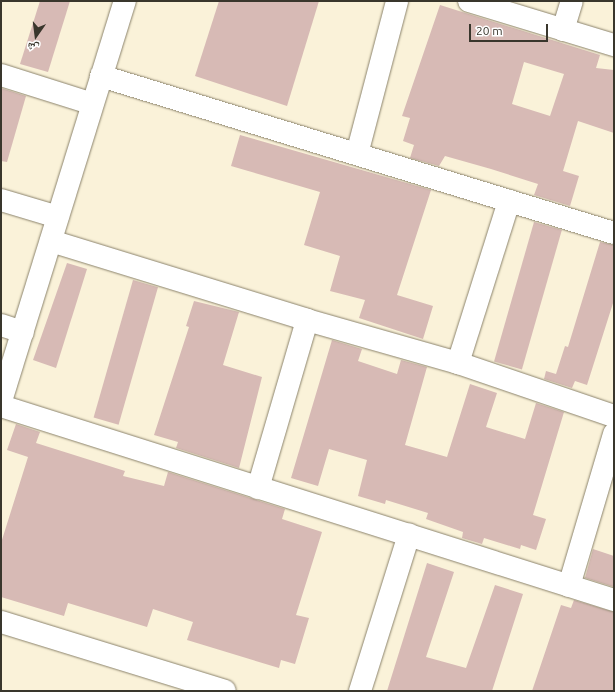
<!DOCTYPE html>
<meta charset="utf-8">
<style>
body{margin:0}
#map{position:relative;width:615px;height:692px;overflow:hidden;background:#faf2d9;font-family:Ubuntu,"Noto Naskh Arabic",sans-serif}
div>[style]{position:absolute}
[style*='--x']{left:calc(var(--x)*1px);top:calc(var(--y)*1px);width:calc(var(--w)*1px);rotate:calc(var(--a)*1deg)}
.building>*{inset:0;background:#d7bab5;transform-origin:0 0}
.roads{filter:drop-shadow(0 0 1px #8b836c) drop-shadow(0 0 1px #8b836c)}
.minor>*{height:22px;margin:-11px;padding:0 11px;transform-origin:11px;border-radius:11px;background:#fff}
span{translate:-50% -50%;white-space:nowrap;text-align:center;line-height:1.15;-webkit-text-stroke:3.5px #fff;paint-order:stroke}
.frame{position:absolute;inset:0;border:2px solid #39362c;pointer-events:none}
.north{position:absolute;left:16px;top:16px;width:40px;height:40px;-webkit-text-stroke:3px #fff;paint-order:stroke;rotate:194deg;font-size:11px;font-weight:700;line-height:16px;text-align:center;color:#39362c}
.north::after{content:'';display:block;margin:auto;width:14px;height:18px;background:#39362c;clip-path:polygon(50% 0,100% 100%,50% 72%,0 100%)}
.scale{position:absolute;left:469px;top:24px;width:79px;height:18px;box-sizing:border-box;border:2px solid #39362c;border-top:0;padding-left:5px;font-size:12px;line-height:14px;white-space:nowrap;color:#39362c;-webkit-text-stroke:3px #fff;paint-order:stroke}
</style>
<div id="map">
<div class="building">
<i style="clip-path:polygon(40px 1px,70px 1px,48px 72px,20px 64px)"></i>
<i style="clip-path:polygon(219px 1px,319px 1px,287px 106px,195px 76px)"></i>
<i style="clip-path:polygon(evenodd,440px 5px,600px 55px,596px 68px,614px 70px,614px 133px,578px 121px,563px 171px,579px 176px,570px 206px,534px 195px,538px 184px,491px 169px,445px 156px,439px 166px,410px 158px,414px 145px,403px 141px,410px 118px,402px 116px,440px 5px,524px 62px,564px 74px,550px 116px,512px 104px,524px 62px)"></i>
<i style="clip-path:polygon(1px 88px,26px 96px,7px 162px,1px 161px)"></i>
<i style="clip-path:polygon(240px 135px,431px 190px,397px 295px,433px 306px,423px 339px,359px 318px,365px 300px,330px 291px,340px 256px,304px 245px,320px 192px,231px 166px)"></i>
<i style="left:534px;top:222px;width:29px;height:145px;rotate:16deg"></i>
<i style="clip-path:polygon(600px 242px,614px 245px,614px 300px,587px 385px,575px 381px,572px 388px,544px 379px,546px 371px,556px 374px,565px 346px,568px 347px)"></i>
<i style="clip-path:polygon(67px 263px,87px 269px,56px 368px,33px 360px)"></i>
<i style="left:133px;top:280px;width:26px;height:143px;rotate:16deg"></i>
<i style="clip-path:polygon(194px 301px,239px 312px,223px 365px,262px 377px,239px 468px,176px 448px,178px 442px,154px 435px,189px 327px,186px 326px)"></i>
<i style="clip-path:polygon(332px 340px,362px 349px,358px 361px,397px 374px,401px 360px,427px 367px,405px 445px,447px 457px,470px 384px,497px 393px,486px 427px,525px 439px,536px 403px,564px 412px,533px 515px,546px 519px,536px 550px,521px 545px,520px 549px,484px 538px,482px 544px,462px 538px,463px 532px,426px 519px,428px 513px,386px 500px,385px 504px,358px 496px,367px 460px,329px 449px,318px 486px,291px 478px)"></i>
<i style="clip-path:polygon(16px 424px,40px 432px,36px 443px,125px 471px,123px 476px,164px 486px,168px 472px,285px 509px,282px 519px,322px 532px,296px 615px,309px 618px,295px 664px,281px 660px,279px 668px,187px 640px,193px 622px,153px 609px,147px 627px,68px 603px,64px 616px,1px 597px,1px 543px,28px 457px,7px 450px)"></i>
<i style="clip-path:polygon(593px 549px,614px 556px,614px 587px,585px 578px)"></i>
<i style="clip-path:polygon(427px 563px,454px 572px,426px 657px,466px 668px,495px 585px,523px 594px,492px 691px,387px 691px)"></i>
<i style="clip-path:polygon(574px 600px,614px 612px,614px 691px,532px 691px,561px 605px,571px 608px)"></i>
</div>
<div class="roads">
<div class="minor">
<i style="--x:469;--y:1;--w:152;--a:16.9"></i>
<i style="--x:563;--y:30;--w:30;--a:-73"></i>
<i style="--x:1;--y:75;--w:96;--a:17.5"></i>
<i style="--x:101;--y:76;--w:536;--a:17.02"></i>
<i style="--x:357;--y:154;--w:158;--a:-75.3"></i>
<i style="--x:1;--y:200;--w:59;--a:16.6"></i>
<i style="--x:51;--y:241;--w:268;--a:17.1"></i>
<i style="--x:307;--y:320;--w:157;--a:15.9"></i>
<i style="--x:458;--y:363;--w:165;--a:18.8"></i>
<i style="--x:1;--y:325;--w:23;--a:18"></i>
<i style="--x:458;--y:363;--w:170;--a:-72.5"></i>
<i style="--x:1;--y:401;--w:419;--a:-72.8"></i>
<i style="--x:1;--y:406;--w:643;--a:17.56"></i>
<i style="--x:258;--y:488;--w:175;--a:-73.7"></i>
<i style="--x:569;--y:586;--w:159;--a:-73.5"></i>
<i style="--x:1;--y:622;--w:234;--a:17.1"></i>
<i style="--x:360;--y:691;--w:164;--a:-72.6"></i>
</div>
</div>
<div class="frame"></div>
<div class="north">ش</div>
<div class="scale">20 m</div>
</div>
